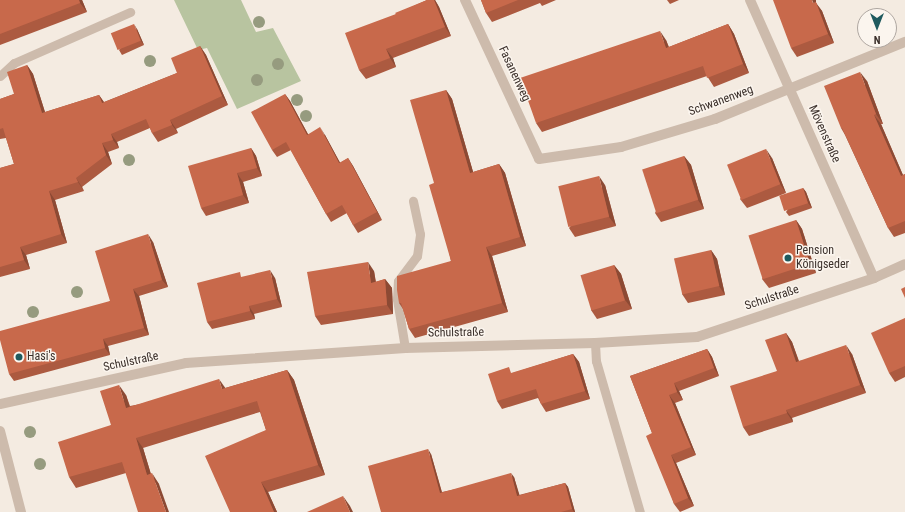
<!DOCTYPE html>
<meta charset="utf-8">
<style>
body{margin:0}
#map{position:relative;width:905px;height:512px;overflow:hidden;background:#f4ebe1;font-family:"Roboto Condensed",sans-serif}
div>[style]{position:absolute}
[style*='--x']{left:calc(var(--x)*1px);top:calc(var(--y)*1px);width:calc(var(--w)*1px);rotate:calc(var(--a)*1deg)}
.green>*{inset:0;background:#b8c4a0}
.lane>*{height:9px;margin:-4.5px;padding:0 4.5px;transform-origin:4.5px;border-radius:4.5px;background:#cdbbac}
.street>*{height:10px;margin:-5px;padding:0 5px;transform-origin:5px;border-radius:5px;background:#cdbbac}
.trees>*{width:12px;height:12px;margin:-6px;border-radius:50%;background:#969b7f}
.wall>*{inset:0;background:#ac5a40}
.shaded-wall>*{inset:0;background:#8c4a34}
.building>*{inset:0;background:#c8694b;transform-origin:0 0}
.dots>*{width:11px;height:11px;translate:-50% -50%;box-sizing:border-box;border:2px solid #fbf5ee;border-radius:50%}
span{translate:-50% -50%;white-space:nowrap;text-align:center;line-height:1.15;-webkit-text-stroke:3px #fbf5ee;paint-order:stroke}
.street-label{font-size:12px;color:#3b302b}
.poi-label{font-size:12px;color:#3b302b}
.left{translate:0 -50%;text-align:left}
.north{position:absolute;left:857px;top:8px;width:40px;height:40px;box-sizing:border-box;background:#fbf5ee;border:1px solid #aea6a0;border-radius:50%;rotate:180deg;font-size:11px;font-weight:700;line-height:16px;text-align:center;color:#3b302b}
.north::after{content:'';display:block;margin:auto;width:14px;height:18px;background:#1f5a5e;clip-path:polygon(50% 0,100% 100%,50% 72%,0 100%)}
</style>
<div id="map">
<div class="green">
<i style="clip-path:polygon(174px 0,241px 0,256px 32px,273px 28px,301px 81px,237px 109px,207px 48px,198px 50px)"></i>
</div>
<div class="lane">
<i style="--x:0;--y:76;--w:19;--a:-43"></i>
<i style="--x:14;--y:63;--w:127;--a:-23.7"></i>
<i style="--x:595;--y:343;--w:18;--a:87"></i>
<i style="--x:596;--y:361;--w:157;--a:73.8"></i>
<i style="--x:405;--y:348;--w:50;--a:-99.3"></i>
<i style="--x:397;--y:299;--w:18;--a:-87"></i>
<i style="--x:398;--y:281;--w:31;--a:-53"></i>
<i style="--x:417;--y:256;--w:22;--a:-82"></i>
<i style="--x:420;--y:234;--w:34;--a:-102"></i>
</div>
<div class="street">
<i style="--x:465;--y:0;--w:175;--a:65"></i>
<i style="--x:539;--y:159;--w:83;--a:-8.3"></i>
<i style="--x:621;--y:147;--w:98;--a:-16.6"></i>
<i style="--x:715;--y:119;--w:205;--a:-22.1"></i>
<i style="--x:750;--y:0;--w:304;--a:66"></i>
<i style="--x:0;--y:404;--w:190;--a:-12.4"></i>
<i style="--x:186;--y:363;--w:220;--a:-3.9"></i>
<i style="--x:405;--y:348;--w:190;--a:-1.5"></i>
<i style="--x:595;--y:343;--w:102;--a:-3.4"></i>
<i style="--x:697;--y:337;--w:187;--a:-18.4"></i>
<i style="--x:874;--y:278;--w:34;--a:-24"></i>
<i style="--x:0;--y:431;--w:84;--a:75.5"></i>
</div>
<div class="trees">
<i style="left:259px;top:22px"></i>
<i style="left:150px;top:61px"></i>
<i style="left:278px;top:64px"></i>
<i style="left:257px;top:80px"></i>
<i style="left:297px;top:100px"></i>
<i style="left:306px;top:116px"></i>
<i style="left:129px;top:160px"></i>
<i style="left:77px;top:292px"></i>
<i style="left:33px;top:312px"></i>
<i style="left:30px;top:432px"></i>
<i style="left:40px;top:464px"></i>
</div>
<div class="wall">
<i style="clip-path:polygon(0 0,82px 0,87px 12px,0 45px)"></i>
<i style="clip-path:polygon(427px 0,435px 0,439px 7px,451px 36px,393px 58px,396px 67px,366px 79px,359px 70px,396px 14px)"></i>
<i style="clip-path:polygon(481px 0,556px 0,542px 6px,540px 3px,492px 22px,486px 13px)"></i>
<i style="clip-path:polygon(667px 0,679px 0,670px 4px)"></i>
<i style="clip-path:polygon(816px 3px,822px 11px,834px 43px,797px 57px,791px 48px)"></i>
<i style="clip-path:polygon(728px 24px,734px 34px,749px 73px,714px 87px,707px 76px,542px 132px,536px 123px,666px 40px,669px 47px)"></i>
<i style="clip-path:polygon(137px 29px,144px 45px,122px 55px,119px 50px)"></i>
<i style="clip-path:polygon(200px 46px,206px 55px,228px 105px,176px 129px,178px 133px,158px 142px,152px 133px,150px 128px,117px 142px,119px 148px,108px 152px,112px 164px,82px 187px,84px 191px,55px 200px,67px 243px,26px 255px,30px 269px,0 277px,0 168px,14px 164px,6px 138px,0 139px,0 99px,14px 94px,27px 65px,33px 74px,45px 112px,99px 95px,104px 102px,177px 73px)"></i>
<i style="clip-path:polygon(867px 81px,883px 124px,881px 124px,903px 175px,905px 174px,905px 233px,894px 237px,888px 228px,845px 135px,841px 128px)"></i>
<i style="clip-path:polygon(446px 90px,452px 99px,473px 172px,499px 164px,505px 173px,526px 246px,492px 256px,508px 312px,415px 338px,409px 329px,403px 309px,399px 303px,451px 261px,434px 183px)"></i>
<i style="clip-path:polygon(285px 94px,290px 101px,308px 134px,325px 135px,340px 163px,348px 158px,353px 166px,382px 220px,358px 233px,353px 225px,347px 213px,331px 222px,326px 214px,291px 150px,277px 157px,272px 150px)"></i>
<i style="clip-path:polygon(251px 148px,256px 156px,262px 176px,243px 182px,249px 203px,206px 216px,201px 208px)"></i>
<i style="clip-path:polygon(684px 156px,691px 165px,704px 209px,661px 222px,655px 213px)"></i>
<i style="clip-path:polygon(772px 158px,786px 193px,747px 208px,740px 199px)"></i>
<i style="clip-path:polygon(605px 185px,616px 226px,575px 237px,569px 228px)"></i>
<i style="clip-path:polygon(803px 188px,806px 192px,812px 208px,789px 216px,786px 212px)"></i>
<i style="clip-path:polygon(796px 220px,802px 229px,816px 273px,769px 288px,762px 279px)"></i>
<i style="clip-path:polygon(153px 242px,168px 287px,139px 296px,149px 335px,108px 346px,110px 355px,14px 381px,9px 374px,110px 301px)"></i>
<i style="clip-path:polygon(711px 250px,717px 259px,725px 295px,688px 303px,682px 294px)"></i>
<i style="clip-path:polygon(614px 265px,621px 274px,632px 309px,597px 319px,591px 310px)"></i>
<i style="clip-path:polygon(374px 271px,376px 282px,385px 279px,392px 288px,393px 314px,321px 325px,315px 316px)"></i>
<i style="clip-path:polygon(243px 277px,275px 278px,282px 307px,254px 314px,255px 319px,212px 329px,207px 322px)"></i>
<i style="clip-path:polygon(905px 318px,905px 377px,895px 382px,889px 373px)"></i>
<i style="clip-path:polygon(786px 333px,792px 342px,799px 361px,852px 354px,866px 393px,792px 418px,793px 422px,749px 436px,743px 427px,777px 371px)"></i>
<i style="clip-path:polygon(707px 349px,712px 357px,719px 376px,679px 391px,683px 400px,675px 403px,696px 455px,676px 463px,694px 506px,680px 512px,674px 504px,652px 433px,630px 376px)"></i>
<i style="clip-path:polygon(573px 354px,579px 362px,590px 399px,546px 412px,541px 404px,538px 398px,502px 409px,497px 401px,513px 373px)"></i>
<i style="clip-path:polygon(287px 370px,294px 380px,325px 475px,268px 492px,277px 512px,230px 512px,266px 430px,260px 412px,143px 448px,151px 474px,159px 484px,126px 473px,76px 488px,69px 477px,111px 425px,126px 395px,130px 406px,225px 388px)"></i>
<i style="clip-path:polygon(431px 454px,442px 492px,514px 477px,519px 495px,565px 483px,568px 487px,575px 512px,381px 512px)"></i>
</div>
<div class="shaded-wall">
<i style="clip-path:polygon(79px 0,82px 0,87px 12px,80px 3px)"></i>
<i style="clip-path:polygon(434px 0,435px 0,439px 7px,451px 36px,445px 27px)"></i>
<i style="clip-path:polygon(812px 0,816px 0,816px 3px,822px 11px,834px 43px,828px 34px)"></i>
<i style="clip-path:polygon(134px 24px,137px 29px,144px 45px,141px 41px)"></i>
<i style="clip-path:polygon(728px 24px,734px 34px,749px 73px,743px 64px)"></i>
<i style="clip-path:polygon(660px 31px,666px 40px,672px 57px,666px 48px)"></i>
<i style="clip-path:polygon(200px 46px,206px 55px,228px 105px,222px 96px)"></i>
<i style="clip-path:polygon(386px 49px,393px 58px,396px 67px,390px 58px)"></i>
<i style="clip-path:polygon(27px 65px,33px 74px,48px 122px,42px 113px)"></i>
<i style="clip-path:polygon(860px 72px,867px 81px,883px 124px,876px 114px)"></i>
<i style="clip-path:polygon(446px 90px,452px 99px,476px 182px,470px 173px)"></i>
<i style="clip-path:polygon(285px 94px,290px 101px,312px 142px,307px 135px)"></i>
<i style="clip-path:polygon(99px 95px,105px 104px,102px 103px)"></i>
<i style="clip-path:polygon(874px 115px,881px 124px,905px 180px,901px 176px)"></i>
<i style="clip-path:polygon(170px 120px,176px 129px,178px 133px,172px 125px)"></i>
<i style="clip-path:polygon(320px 127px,325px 135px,344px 170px,339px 163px)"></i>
<i style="clip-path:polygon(111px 134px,117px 142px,119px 148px,113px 140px)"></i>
<i style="clip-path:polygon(102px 143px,108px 152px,112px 164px,106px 155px)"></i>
<i style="clip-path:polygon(251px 148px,256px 156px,262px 176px,257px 168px)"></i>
<i style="clip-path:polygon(766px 149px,772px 158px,786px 193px,780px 184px)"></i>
<i style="clip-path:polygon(684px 156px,691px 165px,704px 209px,698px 200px)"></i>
<i style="clip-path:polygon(348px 158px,353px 166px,382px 220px,377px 212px)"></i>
<i style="clip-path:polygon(499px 164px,505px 173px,526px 246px,520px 237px)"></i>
<i style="clip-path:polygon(237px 173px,243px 182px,249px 203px,243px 195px)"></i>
<i style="clip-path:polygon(599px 176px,605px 185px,616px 226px,609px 217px)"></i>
<i style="clip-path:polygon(76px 178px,82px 187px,84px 191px,78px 182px)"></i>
<i style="clip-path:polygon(803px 188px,806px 192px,812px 208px,808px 203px)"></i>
<i style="clip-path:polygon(49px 191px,55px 200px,67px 243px,61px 234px)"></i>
<i style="clip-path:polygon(796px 220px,802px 229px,816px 273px,810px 264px)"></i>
<i style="clip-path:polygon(148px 234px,153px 242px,168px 287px,162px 280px)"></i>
<i style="clip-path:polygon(20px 247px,26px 255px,30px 269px,24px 260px)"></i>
<i style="clip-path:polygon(486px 247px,492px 256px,508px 312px,502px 303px)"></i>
<i style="clip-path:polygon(711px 250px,717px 259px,725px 295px,719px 286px)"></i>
<i style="clip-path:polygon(368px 262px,374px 271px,377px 292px,371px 283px)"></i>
<i style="clip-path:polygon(614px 265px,621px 274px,632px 309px,625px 300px)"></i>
<i style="clip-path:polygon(270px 270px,275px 278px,282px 307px,277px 299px)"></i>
<i style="clip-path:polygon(385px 279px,392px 288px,393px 314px,387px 305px)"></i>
<i style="clip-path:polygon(133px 289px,139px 296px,149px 335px,144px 328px)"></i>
<i style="clip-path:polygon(249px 306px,254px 314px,255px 319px,250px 311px)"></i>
<i style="clip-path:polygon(786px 333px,792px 342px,802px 371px,796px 362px)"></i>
<i style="clip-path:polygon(103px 339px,108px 346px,110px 355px,105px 348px)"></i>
<i style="clip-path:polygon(846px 345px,852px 354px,866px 393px,860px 385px)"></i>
<i style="clip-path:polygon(707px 349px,712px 357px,719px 376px,714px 368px)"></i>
<i style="clip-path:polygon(573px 354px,579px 362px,590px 399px,585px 391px)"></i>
<i style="clip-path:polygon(287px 370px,294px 380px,325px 475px,318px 465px)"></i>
<i style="clip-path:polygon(219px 379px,226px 389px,222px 389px)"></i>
<i style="clip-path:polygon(674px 383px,679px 391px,683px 400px,677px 392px)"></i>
<i style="clip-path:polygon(119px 385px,126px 395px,133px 418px,126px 408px)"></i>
<i style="clip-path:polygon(669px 395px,675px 403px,696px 455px,691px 447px)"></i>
<i style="clip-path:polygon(786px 410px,792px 418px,793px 422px,787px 413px)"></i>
<i style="clip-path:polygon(136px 438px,143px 448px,154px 485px,147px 475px)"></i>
<i style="clip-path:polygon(428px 449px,431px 454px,443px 497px,440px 493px)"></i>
<i style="clip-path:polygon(671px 455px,676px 463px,694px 506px,688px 498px)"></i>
<i style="clip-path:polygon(152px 473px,159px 484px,169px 512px,166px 512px)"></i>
<i style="clip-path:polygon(511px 473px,514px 477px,521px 500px,517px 496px)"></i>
<i style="clip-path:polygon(261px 482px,268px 492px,277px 512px,274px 512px)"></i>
<i style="clip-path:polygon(565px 483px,568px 487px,575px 512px,574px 512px,572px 509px)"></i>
<i style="clip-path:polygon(343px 496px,350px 506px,353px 512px,350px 512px)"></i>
</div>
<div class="building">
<i style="clip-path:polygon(0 0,79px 0,80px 3px,0 34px)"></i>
<i style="clip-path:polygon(427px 0,434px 0,445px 27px,386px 49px,390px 58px,359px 70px,345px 33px,396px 14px,395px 13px)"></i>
<i style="clip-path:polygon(481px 0,518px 0,486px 13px)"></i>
<i style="clip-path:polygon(773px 0,812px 0,813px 3px,816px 2px,828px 34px,791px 48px)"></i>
<i style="left:134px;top:24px;width:18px;height:25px;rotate:68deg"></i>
<i style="clip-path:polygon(728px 24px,743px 64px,707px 78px,703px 66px,536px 123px,520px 78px,660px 31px,666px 48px)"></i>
<i style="clip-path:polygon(200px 46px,222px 96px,170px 120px,172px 125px,152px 133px,146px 119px,111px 134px,113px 140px,102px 143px,106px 155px,76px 178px,78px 182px,49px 191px,61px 234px,20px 247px,24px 260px,0 267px,0 168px,14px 164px,3px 128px,0 129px,0 99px,14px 94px,7px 72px,27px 65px,42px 113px,99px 95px,102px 103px,177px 73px,171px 58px)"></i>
<i style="clip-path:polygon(860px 72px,876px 114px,874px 115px,901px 176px,905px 174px,905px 221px,888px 228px,842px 128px,841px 128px,824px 86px)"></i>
<i style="clip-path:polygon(446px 90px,470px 173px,499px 164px,520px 237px,486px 247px,502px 303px,409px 329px,401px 303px,399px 303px,397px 290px,397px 276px,451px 261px,429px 185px,434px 183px,410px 100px)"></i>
<i style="clip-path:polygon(285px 94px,307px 135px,320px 127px,339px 163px,348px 158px,377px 212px,353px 225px,342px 205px,326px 214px,286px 142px,272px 150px,251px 112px)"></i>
<i style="clip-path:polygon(251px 148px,257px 168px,237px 173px,243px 195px,201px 208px,188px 166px)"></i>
<i style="left:766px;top:149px;width:38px;height:42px;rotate:68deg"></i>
<i style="left:684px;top:156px;width:46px;height:44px;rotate:72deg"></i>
<i style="left:599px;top:176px;width:42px;height:42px;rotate:76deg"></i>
<i style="left:803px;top:188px;width:16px;height:25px;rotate:72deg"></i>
<i style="left:796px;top:220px;width:46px;height:50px;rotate:72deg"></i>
<i style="clip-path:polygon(148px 234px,162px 280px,133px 289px,144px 328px,103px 339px,105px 348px,9px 374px,0 340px,0 331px,110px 301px,95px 251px)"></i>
<i style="left:711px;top:250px;width:37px;height:38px;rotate:77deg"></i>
<i style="clip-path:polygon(368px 262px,371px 283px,385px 279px,387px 305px,315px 316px,307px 272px)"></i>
<i style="left:614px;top:265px;width:37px;height:35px;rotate:73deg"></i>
<i style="clip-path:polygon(270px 270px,277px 299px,249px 306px,250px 311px,207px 322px,197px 283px,240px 272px,241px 277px)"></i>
<i style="clip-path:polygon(905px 287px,905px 298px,901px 289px)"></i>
<i style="clip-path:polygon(905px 318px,905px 366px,889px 373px,871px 333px)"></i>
<i style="clip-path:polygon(786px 333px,796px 362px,846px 345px,860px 385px,786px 410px,787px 413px,743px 427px,730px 386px,777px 371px,765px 340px)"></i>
<i style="clip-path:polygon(707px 349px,714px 368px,674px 383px,677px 392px,669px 395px,691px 447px,671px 455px,688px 498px,674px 504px,646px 436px,652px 433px,630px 376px)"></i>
<i style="clip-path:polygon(573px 354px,585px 391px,541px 404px,536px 389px,497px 401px,488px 374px,509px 367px,511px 373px)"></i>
<i style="clip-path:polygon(287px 370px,318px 465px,261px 482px,274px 512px,230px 512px,205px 456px,266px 430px,257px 401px,136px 438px,147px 475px,152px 473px,166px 512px,138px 512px,122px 462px,69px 477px,58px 442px,111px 425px,100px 391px,119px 385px,126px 408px,219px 379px,222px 389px)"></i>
<i style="clip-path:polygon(428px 449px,440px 493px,511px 473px,517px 496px,565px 483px,572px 509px,561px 512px,381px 512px,368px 466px)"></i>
<i style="clip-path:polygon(343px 496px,350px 512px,307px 512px)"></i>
</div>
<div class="dots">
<i style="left:788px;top:258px;background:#1f5a5e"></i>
<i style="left:19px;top:357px;background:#1f5a5e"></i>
</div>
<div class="street-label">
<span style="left:514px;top:74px;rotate:65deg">Fasanenweg</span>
<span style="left:721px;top:101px;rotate:-20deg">Schwanenweg</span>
<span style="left:824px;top:134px;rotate:66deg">Mövenstraße</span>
<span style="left:772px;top:298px;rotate:-18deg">Schulstraße</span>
<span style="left:456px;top:333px;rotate:-1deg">Schulstraße</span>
<span style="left:131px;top:362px;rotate:-12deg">Schulstraße</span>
</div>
<div class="poi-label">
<span class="left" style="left:796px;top:258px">Pension<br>Königseder</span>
<span class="left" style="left:27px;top:357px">Hasi's</span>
</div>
<div class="north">N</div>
</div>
